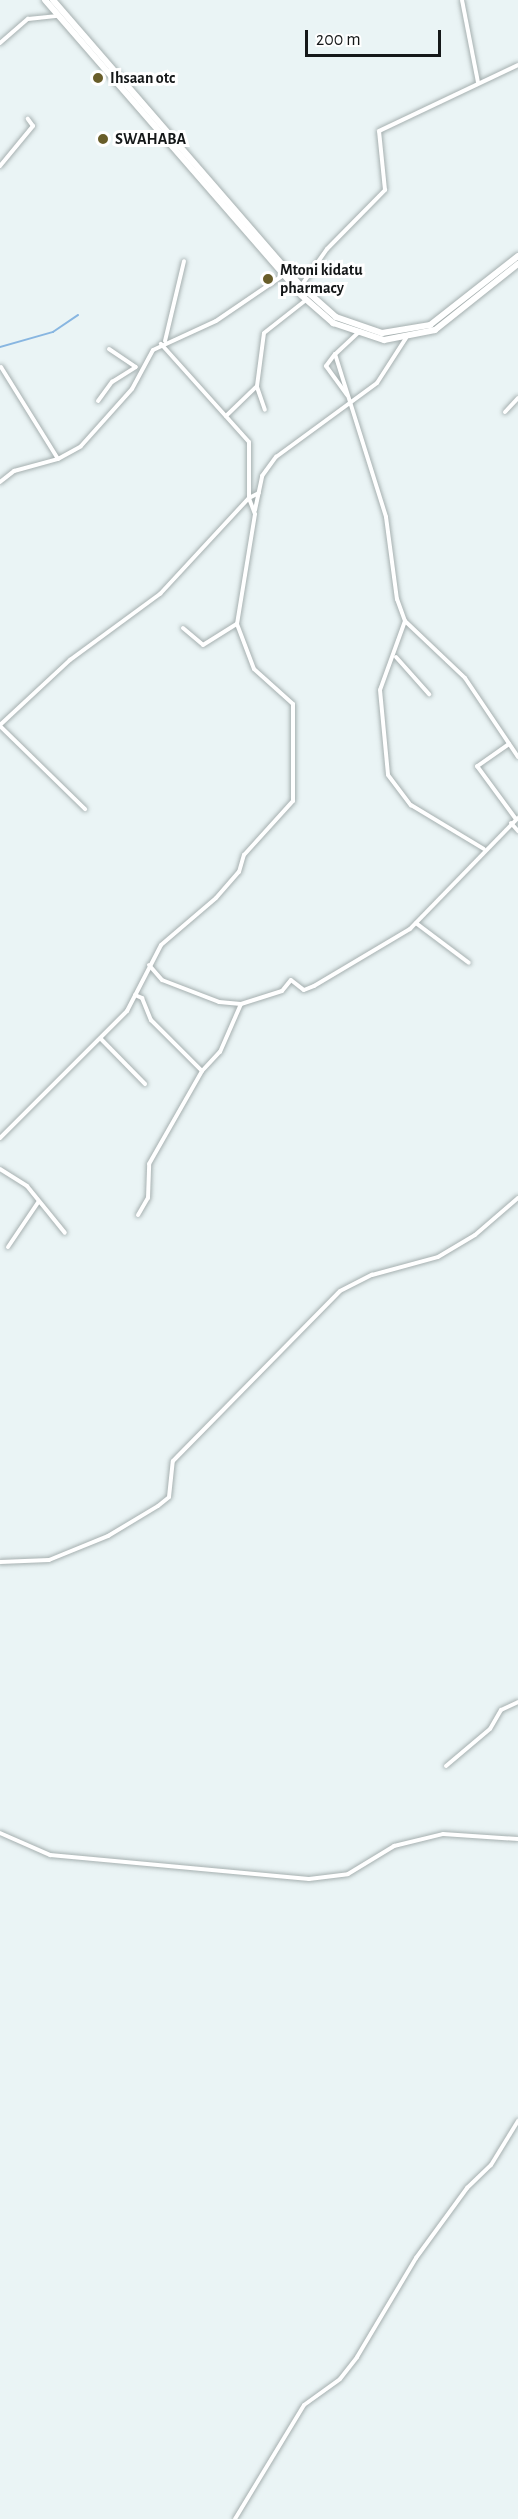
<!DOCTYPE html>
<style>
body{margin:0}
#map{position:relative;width:518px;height:2519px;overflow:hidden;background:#eaf4f5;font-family:"Alegreya Sans",sans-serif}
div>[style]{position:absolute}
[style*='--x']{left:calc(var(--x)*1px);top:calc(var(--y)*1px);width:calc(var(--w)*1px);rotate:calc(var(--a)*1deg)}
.stream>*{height:1.5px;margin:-0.75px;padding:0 0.75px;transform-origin:0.75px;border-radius:0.75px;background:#88b6e1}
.roads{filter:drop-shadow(0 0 2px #a5afaf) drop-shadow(0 0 2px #a5afaf)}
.minor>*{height:4px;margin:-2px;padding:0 2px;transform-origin:2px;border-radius:2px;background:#fff}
.secondary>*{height:6px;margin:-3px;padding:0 3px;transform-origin:3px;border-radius:3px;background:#fff}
.dots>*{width:16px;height:16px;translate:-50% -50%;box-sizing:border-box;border:3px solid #fff;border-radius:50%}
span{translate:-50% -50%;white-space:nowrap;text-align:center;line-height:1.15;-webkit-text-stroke:6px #fff;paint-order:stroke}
.poi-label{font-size:16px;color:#151819;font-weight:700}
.left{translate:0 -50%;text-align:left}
.scale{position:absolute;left:305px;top:30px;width:136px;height:27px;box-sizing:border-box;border:3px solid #151819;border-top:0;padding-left:8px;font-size:18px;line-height:21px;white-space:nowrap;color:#151819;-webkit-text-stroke:4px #fff;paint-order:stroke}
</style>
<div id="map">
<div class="stream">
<i style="--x:0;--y:347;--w:55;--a:-15.8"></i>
<i style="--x:53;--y:332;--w:30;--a:-34"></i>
</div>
<div class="roads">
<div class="minor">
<i style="--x:462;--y:0;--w:84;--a:79"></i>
<i style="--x:0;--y:43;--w:37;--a:-41"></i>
<i style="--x:28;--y:19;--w:30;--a:-6"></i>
<i style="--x:0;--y:166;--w:52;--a:-50.5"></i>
<i style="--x:33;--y:126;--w:9;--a:-126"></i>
<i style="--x:301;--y:286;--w:45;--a:-54.9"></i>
<i style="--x:327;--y:249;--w:83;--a:-45.5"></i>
<i style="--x:385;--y:190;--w:59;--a:-95.8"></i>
<i style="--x:379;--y:131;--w:154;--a:-25.4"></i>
<i style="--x:360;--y:331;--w:34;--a:137"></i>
<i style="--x:335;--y:354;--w:171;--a:72.6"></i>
<i style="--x:386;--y:517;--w:83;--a:82.4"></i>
<i style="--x:397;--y:599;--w:23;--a:70"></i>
<i style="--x:405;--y:621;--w:83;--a:43.5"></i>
<i style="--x:465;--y:678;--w:95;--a:56.1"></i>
<i style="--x:165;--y:341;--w:82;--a:-76.6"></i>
<i style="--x:109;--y:349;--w:32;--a:34"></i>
<i style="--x:335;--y:354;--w:15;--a:127"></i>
<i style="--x:326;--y:366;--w:36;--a:54"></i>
<i style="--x:1;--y:367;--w:108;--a:58.2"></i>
<i style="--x:257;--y:387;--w:24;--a:71"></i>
<i style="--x:98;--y:401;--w:24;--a:-54"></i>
<i style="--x:112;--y:382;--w:28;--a:-32"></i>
<i style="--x:505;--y:412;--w:19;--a:-47"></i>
<i style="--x:226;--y:416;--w:43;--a:-44.1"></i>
<i style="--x:257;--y:386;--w:53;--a:-82.5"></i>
<i style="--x:264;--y:333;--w:53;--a:-38.2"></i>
<i style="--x:0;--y:482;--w:18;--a:-38"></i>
<i style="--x:14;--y:471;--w:46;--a:-15.3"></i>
<i style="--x:58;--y:459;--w:26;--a:-29"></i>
<i style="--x:81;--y:446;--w:76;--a:-48.2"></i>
<i style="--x:132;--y:389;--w:44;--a:-61.7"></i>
<i style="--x:153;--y:350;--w:69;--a:-24.7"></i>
<i style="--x:216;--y:321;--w:83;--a:-34.3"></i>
<i style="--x:255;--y:510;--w:35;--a:-78"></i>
<i style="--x:262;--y:476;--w:24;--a:-54"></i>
<i style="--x:276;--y:457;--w:125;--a:-36.2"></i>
<i style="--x:377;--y:383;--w:54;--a:-57.2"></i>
<i style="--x:405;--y:621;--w:73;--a:109.9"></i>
<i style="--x:380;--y:690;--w:85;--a:84.6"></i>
<i style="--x:388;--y:775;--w:38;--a:53"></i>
<i style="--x:411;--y:805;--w:85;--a:31.1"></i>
<i style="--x:183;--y:628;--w:26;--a:40"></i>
<i style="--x:203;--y:645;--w:40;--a:-32"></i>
<i style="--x:396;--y:657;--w:50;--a:48.3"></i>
<i style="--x:0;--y:725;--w:96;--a:-42.9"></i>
<i style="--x:70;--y:660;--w:112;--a:-36.3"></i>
<i style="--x:160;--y:594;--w:131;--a:-47.2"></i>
<i style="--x:249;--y:498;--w:56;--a:-90"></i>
<i style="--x:249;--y:442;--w:132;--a:-131.9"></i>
<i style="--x:0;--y:726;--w:119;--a:44.3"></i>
<i style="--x:509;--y:744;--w:39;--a:145"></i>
<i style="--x:477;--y:766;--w:66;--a:53.7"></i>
<i style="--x:511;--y:823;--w:11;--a:49"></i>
<i style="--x:416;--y:923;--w:66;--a:37"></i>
<i style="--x:149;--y:965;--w:20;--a:49"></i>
<i style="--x:162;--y:980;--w:61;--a:21.1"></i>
<i style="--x:219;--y:1002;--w:22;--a:5"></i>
<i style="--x:241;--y:1004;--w:43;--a:-17.6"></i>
<i style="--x:282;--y:991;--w:14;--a:-51"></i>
<i style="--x:291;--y:980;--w:16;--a:38"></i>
<i style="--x:304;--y:990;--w:11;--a:-22"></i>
<i style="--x:314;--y:986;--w:112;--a:-30.7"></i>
<i style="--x:410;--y:929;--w:155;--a:-45.8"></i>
<i style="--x:135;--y:995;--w:8;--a:23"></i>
<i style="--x:142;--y:998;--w:24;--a:68"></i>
<i style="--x:151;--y:1020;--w:72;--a:45"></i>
<i style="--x:101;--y:1039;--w:63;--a:45.6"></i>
<i style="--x:0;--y:1138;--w:180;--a:-45"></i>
<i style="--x:127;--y:1011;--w:74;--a:-62.7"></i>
<i style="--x:161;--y:945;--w:72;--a:-40.5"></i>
<i style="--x:216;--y:898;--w:35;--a:-49"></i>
<i style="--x:239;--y:872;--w:18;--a:-74"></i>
<i style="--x:244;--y:855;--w:73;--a:-47.8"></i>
<i style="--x:293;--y:801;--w:97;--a:-90"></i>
<i style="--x:293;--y:704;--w:52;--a:-138.1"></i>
<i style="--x:254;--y:669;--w:48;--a:-110.7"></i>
<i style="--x:237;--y:624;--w:111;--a:-80.7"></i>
<i style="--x:255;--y:514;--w:17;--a:-111"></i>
<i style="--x:249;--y:498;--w:11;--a:-27"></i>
<i style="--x:0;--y:1169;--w:32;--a:32"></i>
<i style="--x:27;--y:1186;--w:60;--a:51"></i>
<i style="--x:138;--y:1215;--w:20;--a:-60"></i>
<i style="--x:148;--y:1198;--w:34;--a:-88"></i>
<i style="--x:149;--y:1164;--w:107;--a:-60.3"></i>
<i style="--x:202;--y:1071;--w:26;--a:-47"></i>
<i style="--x:220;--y:1052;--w:52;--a:-66.4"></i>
<i style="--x:8;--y:1247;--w:55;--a:-56"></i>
<i style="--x:0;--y:1562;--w:49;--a:-2.3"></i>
<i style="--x:49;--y:1560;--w:64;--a:-22.1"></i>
<i style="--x:108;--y:1536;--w:58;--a:-31"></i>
<i style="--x:158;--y:1506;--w:14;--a:-39"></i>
<i style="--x:169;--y:1497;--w:36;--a:-84"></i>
<i style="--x:173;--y:1461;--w:238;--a:-45.5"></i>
<i style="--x:340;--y:1291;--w:36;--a:-27"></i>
<i style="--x:372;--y:1275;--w:68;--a:-15.3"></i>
<i style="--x:438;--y:1257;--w:43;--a:-30.7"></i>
<i style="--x:475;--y:1235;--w:57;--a:-40.7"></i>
<i style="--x:446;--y:1766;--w:57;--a:-40.1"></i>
<i style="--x:490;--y:1729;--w:22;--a:-60"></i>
<i style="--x:501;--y:1710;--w:19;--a:-25"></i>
<i style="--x:0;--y:1833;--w:55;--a:23.7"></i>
<i style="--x:50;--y:1855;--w:260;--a:5.3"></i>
<i style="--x:309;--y:1879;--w:39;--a:-7"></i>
<i style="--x:348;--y:1874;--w:54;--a:-31.3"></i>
<i style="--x:394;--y:1846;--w:50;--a:-13.8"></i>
<i style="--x:443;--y:1834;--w:75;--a:3.8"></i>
<i style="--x:235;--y:2519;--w:133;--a:-58.8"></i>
<i style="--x:304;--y:2405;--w:44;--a:-35.8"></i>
<i style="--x:340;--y:2379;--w:28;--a:-52"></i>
<i style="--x:357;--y:2357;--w:115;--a:-59.2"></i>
<i style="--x:416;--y:2258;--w:87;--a:-53.9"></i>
<i style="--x:467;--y:2188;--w:33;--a:-44"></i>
<i style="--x:491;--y:2165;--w:52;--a:-58.5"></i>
</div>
<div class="secondary">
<i style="--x:45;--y:0;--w:391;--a:49"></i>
<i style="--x:301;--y:295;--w:43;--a:41.2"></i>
<i style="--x:333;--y:323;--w:54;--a:18.4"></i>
<i style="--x:384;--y:340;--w:52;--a:-11.1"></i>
<i style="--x:435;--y:330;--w:106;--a:-38.5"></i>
<i style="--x:53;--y:0;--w:379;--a:49.1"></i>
<i style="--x:301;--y:286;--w:47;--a:41.5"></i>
<i style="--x:336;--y:317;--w:49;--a:19.2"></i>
<i style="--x:382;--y:333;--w:49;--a:-9.5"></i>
<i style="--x:430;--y:325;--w:112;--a:-38.1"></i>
</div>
</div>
<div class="dots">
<i style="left:98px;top:78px;background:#685d29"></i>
<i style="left:103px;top:139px;background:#685d29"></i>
<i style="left:268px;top:279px;background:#685d29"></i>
</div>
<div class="poi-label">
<span class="left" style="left:110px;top:78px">Ihsaan otc</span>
<span class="left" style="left:115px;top:139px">SWAHABA</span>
<span class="left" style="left:280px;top:279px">Mtoni kidatu<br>pharmacy</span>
</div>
<div class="scale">200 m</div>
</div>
